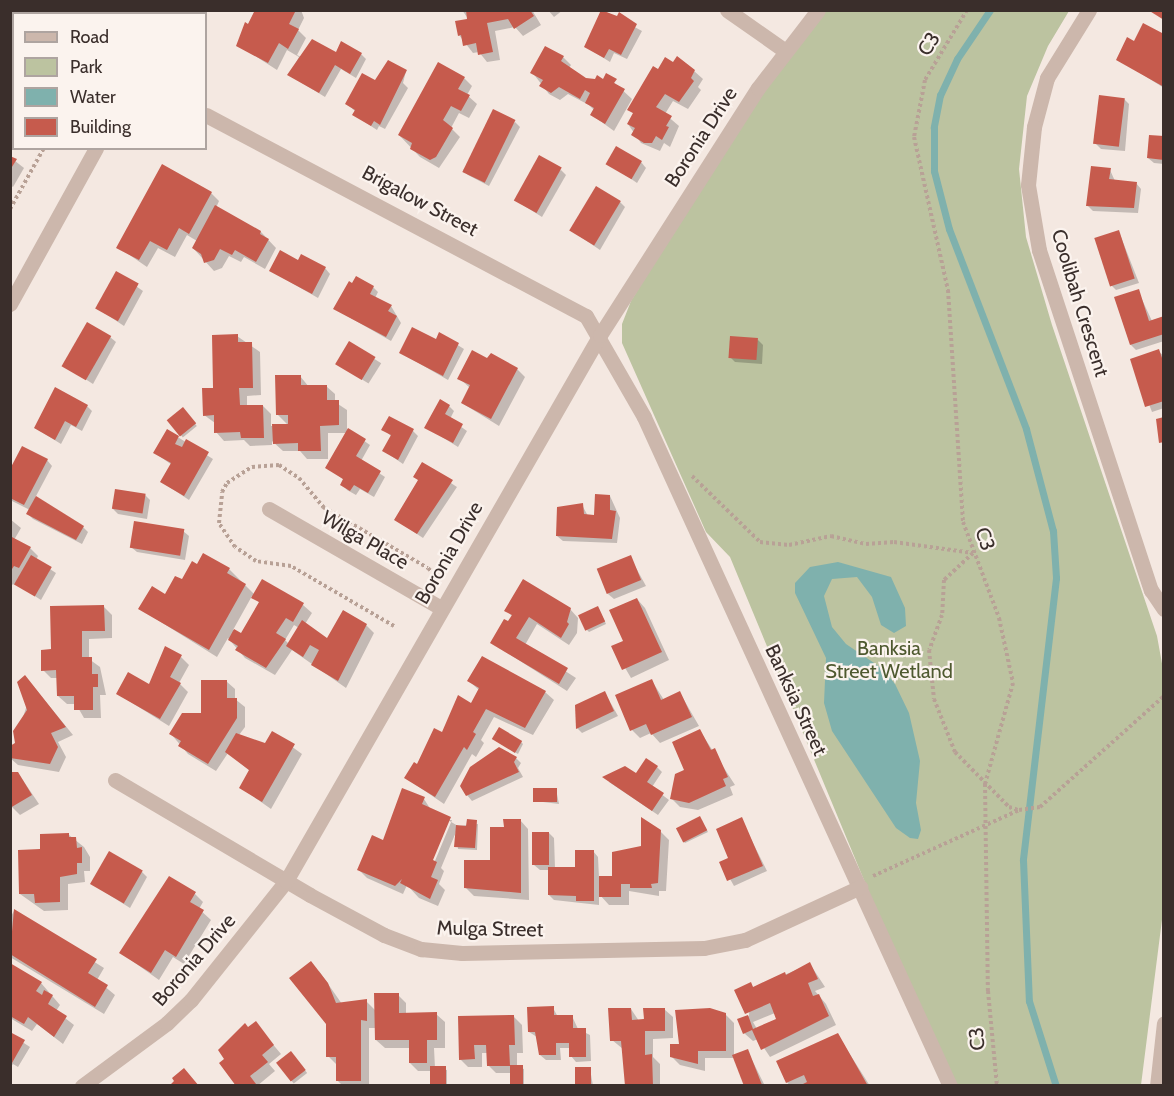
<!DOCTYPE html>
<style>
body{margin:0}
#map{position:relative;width:1174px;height:1096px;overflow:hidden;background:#f4e8e1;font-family:Cabin,sans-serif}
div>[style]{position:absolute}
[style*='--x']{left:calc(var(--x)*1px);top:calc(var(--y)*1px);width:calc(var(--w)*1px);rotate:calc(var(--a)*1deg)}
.green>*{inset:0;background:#bcc3a0}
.water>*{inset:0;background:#7fb1ad}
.shadow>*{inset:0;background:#0003;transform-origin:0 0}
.stream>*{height:7px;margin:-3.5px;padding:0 3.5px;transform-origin:3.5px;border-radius:3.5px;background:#7fb1ad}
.building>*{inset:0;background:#c65b4d;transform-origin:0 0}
.path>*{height:4px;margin-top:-2px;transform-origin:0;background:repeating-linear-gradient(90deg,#b8a196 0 3px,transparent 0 6px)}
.minor>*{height:15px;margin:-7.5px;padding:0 7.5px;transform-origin:7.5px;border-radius:7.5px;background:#ccb7ac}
span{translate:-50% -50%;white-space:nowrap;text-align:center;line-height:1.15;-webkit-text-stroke:4.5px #fbf3ee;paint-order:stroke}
.street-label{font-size:20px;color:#3a2e2b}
.park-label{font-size:20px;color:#4e592f}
.frame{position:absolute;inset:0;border:12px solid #3a2e2b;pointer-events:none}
.legend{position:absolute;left:12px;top:12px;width:195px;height:138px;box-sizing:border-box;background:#fbf3ee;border:2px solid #aea4a0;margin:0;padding:8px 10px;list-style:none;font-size:18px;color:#3a2e2b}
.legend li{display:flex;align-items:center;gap:12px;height:30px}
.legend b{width:30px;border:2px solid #aea4a0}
</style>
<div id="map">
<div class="green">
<i style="clip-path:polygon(824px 11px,1069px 11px,1048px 46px,1027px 96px,1019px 169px,1026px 237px,1052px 325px,1157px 636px,1163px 669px,1164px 904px,1141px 1085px,955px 1085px,893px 950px,730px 557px,706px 532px,622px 343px,622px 324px,631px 301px,758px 94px)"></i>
</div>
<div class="water">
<i style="clip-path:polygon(838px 562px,891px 577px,905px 608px,906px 626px,894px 633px,881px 625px,872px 597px,857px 577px,832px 579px,824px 596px,832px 627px,846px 644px,883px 669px,895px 684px,909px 713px,920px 761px,916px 803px,921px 830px,918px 839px,910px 838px,896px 828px,832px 731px,824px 703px,826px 658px,795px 593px,795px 583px,810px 567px)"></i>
</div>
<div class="shadow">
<i style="clip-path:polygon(255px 10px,301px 10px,304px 18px,298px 30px,306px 38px,297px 55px,303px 58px,361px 54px,366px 59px,356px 78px,341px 69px,325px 97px,289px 75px,299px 57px,287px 50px,277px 70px,238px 45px)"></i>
<i style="clip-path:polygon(462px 10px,532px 10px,541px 25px,523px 36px,515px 27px,495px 31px,500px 60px,487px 62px,479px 52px,473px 53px,459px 35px,469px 20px)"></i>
<i style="clip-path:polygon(548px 10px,563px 10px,554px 17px)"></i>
<i style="clip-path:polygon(605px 11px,642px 31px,627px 59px,614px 53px,610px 62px,586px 47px)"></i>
<i style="clip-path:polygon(1164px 37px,1164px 88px,1118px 59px,1135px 43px)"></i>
<i style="clip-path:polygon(563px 57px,571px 65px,569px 68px,585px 79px,604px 81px,607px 76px,632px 99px,614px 131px,592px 115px,594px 110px,589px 105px,568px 94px,560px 100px,549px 94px,532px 72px)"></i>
<i style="clip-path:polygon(406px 71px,403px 83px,408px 88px,385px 129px,379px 126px,377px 130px,354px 115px,356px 112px,347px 104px,375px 82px)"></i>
<i style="clip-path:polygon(658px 71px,694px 71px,703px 79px,698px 87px,701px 90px,688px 109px,673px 101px,665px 114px,679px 126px,670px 147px,664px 143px,660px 151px,641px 143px,628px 124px,634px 114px,629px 110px)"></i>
<i style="clip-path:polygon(464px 78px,472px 86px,467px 95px,477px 104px,469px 118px,459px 113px,451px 128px,460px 137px,439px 168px,420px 157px,399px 135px)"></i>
<i style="clip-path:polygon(1124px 99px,1129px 104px,1125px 151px,1101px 149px,1095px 143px)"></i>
<i style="clip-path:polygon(515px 122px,520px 127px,489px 186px,468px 175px,463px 170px)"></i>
<i style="clip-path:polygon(1164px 138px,1164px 164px,1154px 163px,1148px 158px)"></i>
<i style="clip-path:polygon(10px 157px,24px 168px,13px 187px,10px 185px)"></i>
<i style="clip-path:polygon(641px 162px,646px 168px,637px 183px,608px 163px)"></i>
<i style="clip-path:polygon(561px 170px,566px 175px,542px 217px,515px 200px)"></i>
<i style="clip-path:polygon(1110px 170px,1115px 181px,1136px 183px,1141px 189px,1138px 213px,1093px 211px,1087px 205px)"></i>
<i style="clip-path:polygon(211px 193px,219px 201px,216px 208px,261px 232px,276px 248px,265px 269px,244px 257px,241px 262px,229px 256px,222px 268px,214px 271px,193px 248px,197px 241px,187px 235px,175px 257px,158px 248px,147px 267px,118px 247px)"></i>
<i style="clip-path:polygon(620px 202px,625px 207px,600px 250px,572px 231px)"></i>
<i style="clip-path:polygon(1119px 232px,1139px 283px,1116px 290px,1111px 285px)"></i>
<i style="clip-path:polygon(299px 262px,325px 268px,330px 274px,318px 298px,271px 271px)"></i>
<i style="clip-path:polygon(117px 273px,143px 291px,124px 326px,97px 308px)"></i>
<i style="clip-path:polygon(373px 287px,378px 292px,375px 298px,391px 306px,401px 323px,391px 341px,335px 309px)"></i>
<i style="clip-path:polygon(1138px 291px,1152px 321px,1164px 318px,1164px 341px,1136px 350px,1131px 345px)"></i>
<i style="clip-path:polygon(440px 334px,464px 349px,448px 380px,401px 353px,436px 341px)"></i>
<i style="clip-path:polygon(237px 336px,260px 352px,261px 395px,247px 396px,247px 406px,263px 406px,271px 414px,271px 426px,289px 426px,277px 414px,300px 376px,309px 387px,326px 386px,335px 394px,335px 402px,347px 410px,347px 429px,370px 445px,361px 461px,385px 477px,374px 497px,360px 489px,356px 495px,347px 490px,342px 484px,344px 480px,327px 467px,347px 433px,328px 433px,328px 459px,307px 459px,300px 451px,283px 451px,272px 441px,272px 445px,250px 446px,244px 440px,224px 441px,216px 432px,215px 423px,204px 415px)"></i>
<i style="clip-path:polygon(110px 337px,116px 342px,93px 384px,65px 366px)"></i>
<i style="clip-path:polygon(758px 340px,763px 345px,762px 364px,735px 362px,730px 357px)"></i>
<i style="left:349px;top:343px;width:38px;height:24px;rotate:32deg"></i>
<i style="clip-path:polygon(1158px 351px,1164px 356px,1164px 408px,1152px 412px,1132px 360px)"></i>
<i style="clip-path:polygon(488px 360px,517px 369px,525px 377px,499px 426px,462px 403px,470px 388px,459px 378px)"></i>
<i style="clip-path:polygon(87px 406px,92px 411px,82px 431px,71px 425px,61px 444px,35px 428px)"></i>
<i style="clip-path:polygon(449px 406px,454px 411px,450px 419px,467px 431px,458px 447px,426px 427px)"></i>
<i style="left:183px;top:409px;width:22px;height:18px;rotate:51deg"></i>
<i style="clip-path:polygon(383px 429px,413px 431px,418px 436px,403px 464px,384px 451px,391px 436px)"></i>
<i style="clip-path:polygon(168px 431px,213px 459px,189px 500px,162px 482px,172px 465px,155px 453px)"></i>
<i style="clip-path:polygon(47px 460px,52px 466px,35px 498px,83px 527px,88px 532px,82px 544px,33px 519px,28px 514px,30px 510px,10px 500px,10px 472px)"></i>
<i style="clip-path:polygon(422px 464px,457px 487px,423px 538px,396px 520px,419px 481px)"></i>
<i style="clip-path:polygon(145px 495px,150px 500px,147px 519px,118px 514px,113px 509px)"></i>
<i style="clip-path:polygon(610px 496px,620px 518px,617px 543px,563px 541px,557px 536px,582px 505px,588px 516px,596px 516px)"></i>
<i style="clip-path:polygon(10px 519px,21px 528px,14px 540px,30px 548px,38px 556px,36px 560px,56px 573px,41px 600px,16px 584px,10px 585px)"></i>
<i style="clip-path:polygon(183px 531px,189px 536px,185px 560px,137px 552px,131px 547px)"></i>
<i style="clip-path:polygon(630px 557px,646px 586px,614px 599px,608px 594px)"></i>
<i style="clip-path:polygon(evenodd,198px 566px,229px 569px,255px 595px,263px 581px,303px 605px,312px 613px,305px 624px,327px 640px,366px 625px,374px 633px,346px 688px,292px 650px,275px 675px,245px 658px,228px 638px,217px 657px,140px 609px,165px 596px,198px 566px,252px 596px,260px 603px,241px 635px,233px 630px,252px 596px,198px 566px,294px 625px,299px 628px,289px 644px,285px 640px,294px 625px)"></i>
<i style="clip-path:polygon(637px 599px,645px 608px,669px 660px,631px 678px,613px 647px,625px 642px)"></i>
<i style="clip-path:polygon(104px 607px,112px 615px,112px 638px,89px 639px,89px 659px,100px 667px,106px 695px,100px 695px,101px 718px,84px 718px,76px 704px,67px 704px,58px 696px,58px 678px,51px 678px,43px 670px,52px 651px)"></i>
<i style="clip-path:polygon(570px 609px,578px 618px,577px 633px,569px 645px,537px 624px,525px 645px,576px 678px,567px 691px,492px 643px,513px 617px,506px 610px)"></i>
<i style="clip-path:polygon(599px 609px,606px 624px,589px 632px,587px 630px)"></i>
<i style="clip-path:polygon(181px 657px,189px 665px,179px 683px,188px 692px,169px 726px,118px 694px,150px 686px)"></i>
<i style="clip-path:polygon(226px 681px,235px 689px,235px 699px,245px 707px,245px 727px,239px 735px,266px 745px,273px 733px,302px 754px,271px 809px,241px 788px,250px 771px,228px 753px,216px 771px,188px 754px,171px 734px,202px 715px)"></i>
<i style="clip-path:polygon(469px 681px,545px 692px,554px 700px,533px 735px,494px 717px,481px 740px,484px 743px,476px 757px,472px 754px,444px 804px,406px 778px,471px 705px,480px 691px)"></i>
<i style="clip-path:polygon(652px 681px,664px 700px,680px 693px,699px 726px,660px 743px,651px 733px,640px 738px,632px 730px)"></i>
<i style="clip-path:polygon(33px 686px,73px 735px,58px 742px,66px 757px,59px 772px,18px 765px,10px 758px)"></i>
<i style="clip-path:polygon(605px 693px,618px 716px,582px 733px,577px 728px)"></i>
<i style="clip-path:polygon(700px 731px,735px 785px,730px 787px,733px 795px,698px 810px,680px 807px,672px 799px)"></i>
<i style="clip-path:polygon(496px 741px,521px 742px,523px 744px,518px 754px)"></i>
<i style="clip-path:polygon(516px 758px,521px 763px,518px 768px,523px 777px,472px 801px,467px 795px)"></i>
<i style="clip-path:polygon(657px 767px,662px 772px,652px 787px,669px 800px,658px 815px,609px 782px)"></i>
<i style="clip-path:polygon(18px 773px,39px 804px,20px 815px,12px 807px)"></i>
<i style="clip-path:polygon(556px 789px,559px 804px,535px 801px)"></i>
<i style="clip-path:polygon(evenodd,424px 799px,431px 810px,458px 826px,478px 824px,477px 850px,458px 849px,456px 832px,441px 868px,444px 871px,439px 884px,445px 890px,438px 906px,419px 898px,407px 885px,403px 894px,367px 878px,359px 870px,424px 799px,448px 820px,452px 820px,432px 868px,429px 867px,448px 820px)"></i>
<i style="clip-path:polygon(700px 818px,708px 832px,685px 843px,683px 841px)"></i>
<i style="clip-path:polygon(741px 819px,767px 871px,734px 886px,721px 863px,730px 859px)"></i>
<i style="clip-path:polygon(520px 820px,528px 829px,529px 900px,474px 896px,465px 887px,491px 861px)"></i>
<i style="clip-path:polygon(660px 831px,669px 840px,666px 891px,659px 891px,659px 896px,629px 891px,629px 905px,609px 905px,599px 894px,599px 905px,554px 900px,549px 895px,549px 870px,540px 870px,534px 865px,549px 833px,554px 838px,555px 868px,577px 868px,593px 851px,598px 857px,599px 878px,614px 878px)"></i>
<i style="clip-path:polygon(69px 835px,84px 847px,90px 857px,90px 871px,84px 871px,85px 882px,68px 884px,68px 910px,44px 911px,20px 894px,42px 851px)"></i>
<i style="clip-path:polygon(142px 872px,147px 877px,130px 908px,92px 884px)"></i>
<i style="clip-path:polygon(195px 894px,203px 902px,199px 909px,211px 920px,184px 964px,173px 957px,159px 980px,121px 953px)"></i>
<i style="clip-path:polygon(14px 911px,104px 968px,97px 980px,115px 995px,104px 1014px,10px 957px,10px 918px)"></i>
<i style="clip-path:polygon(evenodd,810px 964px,825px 987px,815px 991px,826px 1004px,836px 1025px,770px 1057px,758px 1039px,753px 1041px,744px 1033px,739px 1020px,749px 1016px,750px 984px,754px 988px,810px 964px,775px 1013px,778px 1020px,757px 1029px,753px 1022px,775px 1013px)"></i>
<i style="clip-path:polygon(10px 965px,41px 983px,60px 1005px,56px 1011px,74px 1025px,63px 1044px,37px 1024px,32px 1031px,10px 1018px)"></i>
<i style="clip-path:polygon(319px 971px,342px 1004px,366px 1001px,376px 1011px,398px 995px,406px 1003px,406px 1014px,436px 1014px,445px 1022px,445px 1048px,434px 1048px,435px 1068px,447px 1070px,447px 1086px,431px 1086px,431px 1071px,418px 1071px,410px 1063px,410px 1048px,385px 1048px,376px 1040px,376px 1028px,369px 1028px,369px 1086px,343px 1086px,337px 1080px,336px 1064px,328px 1056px,328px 1023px)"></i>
<i style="clip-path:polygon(553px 1008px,558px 1017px,572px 1016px,578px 1029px,590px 1035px,591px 1061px,576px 1062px,571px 1056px,570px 1048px,560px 1048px,561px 1060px,546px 1060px,540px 1055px,537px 1037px,529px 1032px)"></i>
<i style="clip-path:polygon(631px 1009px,639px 1021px,664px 1009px,673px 1017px,673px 1038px,653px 1039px,653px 1057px,660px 1064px,660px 1086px,626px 1086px,623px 1049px,612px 1040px)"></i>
<i style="clip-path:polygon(725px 1014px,734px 1023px,734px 1056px,747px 1050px,765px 1086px,746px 1086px,735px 1058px,705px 1058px,705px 1071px,680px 1065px,671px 1056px,680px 1046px)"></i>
<i style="clip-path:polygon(459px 1017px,514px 1017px,522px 1025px,523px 1053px,517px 1053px,517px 1067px,524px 1069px,524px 1086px,511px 1086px,511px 1073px,496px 1073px,488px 1065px,488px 1053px,482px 1053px,482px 1067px,468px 1067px,460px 1059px)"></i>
<i style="clip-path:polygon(255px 1023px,281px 1054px,269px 1064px,275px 1071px,257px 1086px,238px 1086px,248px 1029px)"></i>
<i style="clip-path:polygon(10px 1034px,30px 1047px,18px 1067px,13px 1064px,10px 1068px)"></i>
<i style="clip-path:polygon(837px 1034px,870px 1086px,790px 1086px,787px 1082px)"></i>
<i style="left:293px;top:1055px;width:23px;height:17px;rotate:52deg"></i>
<i style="clip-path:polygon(590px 1069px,593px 1086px,576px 1086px)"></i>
</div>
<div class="stream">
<i style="--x:990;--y:10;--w:59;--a:124"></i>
<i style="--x:957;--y:59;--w:40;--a:115"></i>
<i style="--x:940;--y:95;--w:33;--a:101"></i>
<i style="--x:934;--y:127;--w:44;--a:90"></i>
<i style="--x:934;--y:171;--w:60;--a:75.5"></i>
<i style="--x:949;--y:229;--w:214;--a:68.9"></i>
<i style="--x:1026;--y:429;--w:106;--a:75.2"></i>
<i style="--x:1053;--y:531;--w:47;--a:86.3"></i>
<i style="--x:1056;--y:578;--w:284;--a:96.7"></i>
<i style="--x:1023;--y:860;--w:141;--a:87.6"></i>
<i style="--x:1029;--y:1001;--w:89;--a:72.4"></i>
</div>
<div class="building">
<i style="clip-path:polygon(255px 10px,296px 10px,289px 24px,299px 29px,288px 49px,279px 43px,268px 63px,236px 46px,245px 22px,248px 24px)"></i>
<i style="clip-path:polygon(466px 10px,530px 10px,534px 16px,514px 29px,508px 19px,487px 23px,493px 52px,478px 55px,476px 43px,463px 46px,461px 35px,458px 36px,455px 21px,467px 19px)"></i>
<i style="clip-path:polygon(601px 10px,617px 16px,619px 12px,637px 24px,621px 55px,609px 49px,604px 58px,584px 47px)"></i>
<i style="clip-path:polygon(1148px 10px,1164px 10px,1164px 20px)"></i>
<i style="clip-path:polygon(1143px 23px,1164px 34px,1164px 87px,1116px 60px,1127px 37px,1134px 41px)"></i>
<i style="clip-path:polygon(312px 39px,336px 52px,341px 41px,362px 53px,350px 74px,335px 65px,319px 93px,287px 75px)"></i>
<i style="clip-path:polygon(545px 46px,564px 56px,561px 61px,586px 78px,595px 79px,597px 75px,603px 79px,606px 73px,617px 79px,614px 83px,625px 89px,605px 124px,590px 115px,594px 108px,585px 103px,590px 93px,585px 90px,580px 99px,559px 87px,551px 93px,539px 86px,543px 80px,530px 73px)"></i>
<i style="clip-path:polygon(677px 56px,695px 70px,691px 78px,694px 81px,679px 102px,665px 94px,656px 107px,672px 116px,666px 126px,669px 127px,662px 140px,656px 136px,652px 143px,644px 143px,631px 135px,635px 128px,627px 124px,633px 113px,627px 110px,653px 66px,658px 69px,665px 57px,673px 62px)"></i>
<i style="clip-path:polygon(388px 60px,407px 70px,380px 125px,374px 121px,371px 126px,352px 115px,355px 110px,345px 104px,362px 73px,375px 80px)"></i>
<i style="clip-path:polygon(438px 62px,465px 77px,458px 89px,470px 95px,461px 111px,451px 106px,443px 120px,453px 128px,436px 157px,430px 160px,410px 149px,412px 143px,398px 135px)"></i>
<i style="left:10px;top:81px;width:4px;height:39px;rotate:27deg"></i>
<i style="left:1099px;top:95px;width:26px;height:49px;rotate:7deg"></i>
<i style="left:493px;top:109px;width:25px;height:70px;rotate:26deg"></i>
<i style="clip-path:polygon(1149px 135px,1164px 136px,1164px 160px,1147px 158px)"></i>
<i style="left:616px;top:146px;width:30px;height:21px;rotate:30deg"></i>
<i style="left:539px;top:155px;width:26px;height:52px;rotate:29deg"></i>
<i style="clip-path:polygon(10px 156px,17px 159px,10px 170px)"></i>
<i style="clip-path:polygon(162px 164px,212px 192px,189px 234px,179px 228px,167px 250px,150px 241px,139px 260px,116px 248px)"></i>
<i style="clip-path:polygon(1091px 166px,1111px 168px,1109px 179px,1137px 182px,1134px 208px,1086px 206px)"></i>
<i style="left:596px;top:186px;width:29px;height:52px;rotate:31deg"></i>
<i style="clip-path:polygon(215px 205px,261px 231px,260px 234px,269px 239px,256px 262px,235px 250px,232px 255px,220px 249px,214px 260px,204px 263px,201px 254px,192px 248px)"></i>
<i style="left:1119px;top:230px;width:51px;height:26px;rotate:72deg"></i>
<i style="clip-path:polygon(280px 250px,298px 260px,301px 254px,326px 267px,312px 294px,269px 271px)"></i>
<i style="left:116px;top:271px;width:26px;height:43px;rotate:29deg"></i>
<i style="clip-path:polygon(356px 276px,374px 286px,370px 294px,392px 305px,388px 311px,397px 316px,386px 337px,333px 309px,349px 281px,352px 283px)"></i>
<i style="clip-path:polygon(1139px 289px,1149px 321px,1164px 316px,1164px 334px,1130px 345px,1114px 297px)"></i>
<i style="left:87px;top:322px;width:28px;height:51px;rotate:30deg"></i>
<i style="clip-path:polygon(412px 327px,436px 339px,439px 332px,459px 343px,443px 376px,399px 353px)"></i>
<i style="clip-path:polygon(238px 334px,238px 342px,252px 342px,253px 388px,239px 388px,240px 405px,263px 405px,264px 438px,241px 438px,240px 432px,214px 433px,214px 415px,203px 416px,202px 388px,213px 388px,212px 335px)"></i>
<i style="left:730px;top:336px;width:28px;height:22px;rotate:4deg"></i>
<i style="left:349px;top:341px;width:31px;height:27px;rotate:31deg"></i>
<i style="clip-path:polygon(1159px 349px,1164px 364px,1164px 401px,1145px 407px,1130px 359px)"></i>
<i style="clip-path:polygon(472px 350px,487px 358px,491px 353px,518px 368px,491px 419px,461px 403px,470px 385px,457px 379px)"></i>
<i style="clip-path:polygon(275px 375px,301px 375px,301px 385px,327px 385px,327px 400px,339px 400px,339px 425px,320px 426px,321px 451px,298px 451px,298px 443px,273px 444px,272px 424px,288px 424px,288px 415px,276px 415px)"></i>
<i style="clip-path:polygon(55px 387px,88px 405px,76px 427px,65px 421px,55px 440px,34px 428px)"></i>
<i style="clip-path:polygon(440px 399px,450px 405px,445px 414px,463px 424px,453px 443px,424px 428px)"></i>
<i style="left:183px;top:407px;width:21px;height:21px;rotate:51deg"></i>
<i style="clip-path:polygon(389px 416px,414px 429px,398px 460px,382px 451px,391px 435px,381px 430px)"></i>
<i style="clip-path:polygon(1164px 417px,1164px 442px,1159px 443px,1156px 419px)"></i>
<i style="clip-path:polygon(348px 428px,366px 439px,356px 456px,381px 471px,368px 493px,354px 485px,350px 491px,340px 485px,343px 479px,325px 468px)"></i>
<i style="clip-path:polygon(167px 429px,179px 436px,175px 444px,182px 447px,186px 439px,209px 452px,184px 496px,160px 482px,171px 463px,153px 453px)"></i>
<i style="clip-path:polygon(22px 446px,48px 459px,24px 505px,10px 498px,10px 469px)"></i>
<i style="clip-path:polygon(422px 462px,453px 480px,417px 534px,394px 520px,418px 480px,413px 477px)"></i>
<i style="left:115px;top:489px;width:31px;height:20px;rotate:9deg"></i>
<i style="clip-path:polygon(595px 494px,610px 495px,610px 510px,616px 511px,612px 539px,556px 536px,557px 507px,583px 503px,584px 514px,594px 515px)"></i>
<i style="clip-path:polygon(36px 496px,84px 526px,76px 540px,26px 514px)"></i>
<i style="left:134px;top:521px;width:51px;height:27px;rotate:9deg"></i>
<i style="clip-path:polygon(10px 536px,31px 547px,19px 568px,14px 566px,10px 572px)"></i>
<i style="clip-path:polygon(203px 553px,230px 568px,227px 573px,246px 584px,209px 650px,138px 609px,152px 586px,165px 594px,175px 576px,182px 579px,192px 561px,197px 564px)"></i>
<i style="left:31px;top:555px;width:24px;height:34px;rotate:30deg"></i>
<i style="left:631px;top:555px;width:27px;height:37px;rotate:68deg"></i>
<i style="clip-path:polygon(262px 579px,304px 603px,293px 622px,286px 618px,276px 633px,286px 639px,266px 668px,235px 650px,238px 646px,228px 640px,234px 629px,241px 633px,259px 602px,251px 598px)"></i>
<i style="clip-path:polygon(523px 579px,571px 608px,567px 622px,569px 624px,561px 638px,529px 617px,516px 638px,568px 668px,559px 684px,490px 643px,504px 619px,508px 621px,512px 615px,504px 611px)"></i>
<i style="clip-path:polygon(637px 598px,662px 652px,622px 670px,611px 646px,623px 641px,609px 610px)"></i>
<i style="clip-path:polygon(104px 605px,105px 631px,82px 631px,82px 657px,92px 657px,92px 674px,98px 674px,98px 687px,93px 687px,93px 710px,74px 710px,74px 696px,57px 696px,56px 670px,41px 671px,41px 650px,51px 649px,50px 606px)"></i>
<i style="left:598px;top:606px;width:17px;height:22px;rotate:65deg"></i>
<i style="clip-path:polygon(343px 610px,367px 624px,338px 681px,311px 665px,319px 650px,310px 645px,303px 657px,286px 646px,302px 620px,327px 638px)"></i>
<i style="clip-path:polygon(165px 646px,182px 655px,170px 677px,181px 683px,160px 719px,116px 694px,128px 672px,149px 684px)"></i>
<i style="clip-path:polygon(482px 656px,546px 691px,525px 728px,486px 709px,473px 732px,476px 734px,467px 750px,464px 747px,435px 797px,404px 778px,414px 762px,417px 764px,434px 728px,442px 732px,458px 695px,471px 703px,479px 688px,467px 681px)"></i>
<i style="clip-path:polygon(25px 675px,66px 727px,51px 733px,58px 747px,50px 764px,10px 758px,10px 746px,15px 743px,13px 731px,27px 710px,17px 682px)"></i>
<i style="clip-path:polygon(652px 679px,661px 700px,680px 691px,692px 717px,651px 735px,646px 724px,630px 731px,615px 695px)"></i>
<i style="clip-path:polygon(201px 680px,227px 680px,227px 698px,237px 698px,237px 718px,208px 764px,178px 746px,181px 741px,169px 734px,182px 713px,201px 713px)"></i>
<i style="clip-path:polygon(605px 691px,614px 711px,576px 729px,575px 705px)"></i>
<i style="left:499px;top:727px;width:27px;height:14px;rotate:31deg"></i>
<i style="clip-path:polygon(700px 729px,711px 750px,715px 748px,728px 777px,723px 779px,726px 786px,689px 803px,670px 799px,675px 774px,684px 770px,672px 742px)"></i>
<i style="clip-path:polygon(272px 731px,295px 744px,262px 802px,239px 788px,249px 770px,225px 752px,236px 733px,265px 743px)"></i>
<i style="clip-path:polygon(499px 747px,517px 757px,514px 762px,519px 772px,466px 796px,460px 786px,470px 767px)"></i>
<i style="clip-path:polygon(646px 758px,658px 766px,647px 782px,664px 793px,652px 811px,602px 777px,625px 766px,636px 773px)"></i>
<i style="clip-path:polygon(10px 772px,18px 772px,32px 795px,10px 808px)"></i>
<i style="clip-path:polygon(402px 788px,425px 797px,422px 804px,451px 817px,433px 860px,437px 862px,431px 877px,438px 880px,430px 899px,400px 883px,402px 879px,395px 886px,357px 870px,372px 835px,383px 840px)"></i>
<i style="left:533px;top:788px;width:24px;height:14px"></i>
<i style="left:700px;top:816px;width:16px;height:27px;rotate:63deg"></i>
<i style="clip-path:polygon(641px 817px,661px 830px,658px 883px,651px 884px,652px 888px,630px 888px,630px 884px,621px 884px,621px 897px,599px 897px,599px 876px,612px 876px,612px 852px,641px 846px)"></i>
<i style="clip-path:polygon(742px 817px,763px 866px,727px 881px,719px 862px,728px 858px,716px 829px)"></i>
<i style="clip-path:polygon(467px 819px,477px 820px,475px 848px,454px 847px,456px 825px,466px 826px)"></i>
<i style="clip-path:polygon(503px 819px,521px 819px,521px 893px,464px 888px,464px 860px,490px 860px,490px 827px,504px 827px)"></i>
<i style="left:532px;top:832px;width:17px;height:33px"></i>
<i style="clip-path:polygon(69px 833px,69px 837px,76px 837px,77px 848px,82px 847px,82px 863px,77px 863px,77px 874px,60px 877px,60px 902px,35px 903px,34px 894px,19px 894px,18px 850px,40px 849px,40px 834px)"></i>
<i style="clip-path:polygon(575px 850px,594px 850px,594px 901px,576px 901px,576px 896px,548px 895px,548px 867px,575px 867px)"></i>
<i style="left:109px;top:851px;width:39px;height:38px;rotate:30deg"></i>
<i style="clip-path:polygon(169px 876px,196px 892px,190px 902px,204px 910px,176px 957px,165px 950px,151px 973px,119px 953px)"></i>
<i style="clip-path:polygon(14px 909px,97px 959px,88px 973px,108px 985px,95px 1007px,10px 954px)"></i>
<i style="clip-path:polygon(311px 961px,328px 983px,336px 1003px,367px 999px,367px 1021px,361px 1020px,361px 1081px,336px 1081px,336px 1057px,326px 1057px,326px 1024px,289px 978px)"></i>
<i style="clip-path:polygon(810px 962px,818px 979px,808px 983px,813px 996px,819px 994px,829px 1016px,761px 1050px,752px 1030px,743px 1034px,737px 1019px,748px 1015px,753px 1029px,776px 1019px,770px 1003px,745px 1014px,734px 990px,751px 982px,753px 987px,785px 972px,786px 975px)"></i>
<i style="clip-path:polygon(10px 963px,42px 982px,36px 991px,42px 995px,44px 990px,53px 995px,48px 1004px,67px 1016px,54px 1037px,28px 1017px,24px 1024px,10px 1016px)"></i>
<i style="clip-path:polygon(374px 993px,399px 993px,399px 1013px,437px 1012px,437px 1040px,427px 1040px,427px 1063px,409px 1063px,409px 1040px,375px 1040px)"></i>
<i style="clip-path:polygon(554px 1006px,554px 1015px,573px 1015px,573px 1028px,586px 1028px,586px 1057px,569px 1057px,569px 1043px,556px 1043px,556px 1055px,539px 1055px,535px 1032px,528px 1032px,527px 1007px)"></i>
<i style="clip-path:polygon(608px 1008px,631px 1008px,632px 1020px,644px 1019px,643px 1008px,665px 1008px,665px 1031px,645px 1031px,645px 1055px,652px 1054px,653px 1086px,625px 1086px,621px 1041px,610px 1041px)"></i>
<i style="clip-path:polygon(710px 1008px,726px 1013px,726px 1051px,698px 1051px,698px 1064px,670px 1057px,670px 1044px,679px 1044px,675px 1010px)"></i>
<i style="clip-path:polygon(514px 1015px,515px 1045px,509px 1045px,510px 1066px,487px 1066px,486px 1045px,474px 1045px,475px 1059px,459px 1060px,458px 1016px)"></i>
<i style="clip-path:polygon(256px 1021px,274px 1045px,262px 1055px,268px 1062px,250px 1076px,256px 1084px,236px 1086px,219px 1063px,224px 1059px,218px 1050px,245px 1023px,248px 1027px)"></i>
<i style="clip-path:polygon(10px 1032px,25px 1040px,12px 1063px,10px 1062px)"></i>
<i style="clip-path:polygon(838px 1033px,868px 1086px,799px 1086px,807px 1082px,804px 1075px,786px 1083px,776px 1061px)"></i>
<i style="clip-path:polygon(748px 1049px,762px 1085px,761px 1086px,744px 1086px,732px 1055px)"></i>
<i style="left:291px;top:1051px;width:24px;height:19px;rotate:52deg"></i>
<i style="left:510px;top:1065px;width:13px;height:21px"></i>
<i style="left:430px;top:1066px;width:16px;height:20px"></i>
<i style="left:575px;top:1067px;width:16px;height:19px"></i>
<i style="clip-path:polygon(184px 1068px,199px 1086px,169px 1086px,174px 1081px,172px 1078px)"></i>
</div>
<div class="path">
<i style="--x:967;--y:10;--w:82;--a:121"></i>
<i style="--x:925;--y:80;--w:58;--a:100.9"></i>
<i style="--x:914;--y:137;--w:157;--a:77.5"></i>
<i style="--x:948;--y:290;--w:232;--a:86.3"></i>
<i style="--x:963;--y:522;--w:103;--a:69.4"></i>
<i style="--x:999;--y:618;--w:66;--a:77.8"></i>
<i style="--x:1013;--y:683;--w:105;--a:105.5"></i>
<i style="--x:985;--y:784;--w:207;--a:89.2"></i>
<i style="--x:988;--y:991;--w:95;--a:84.6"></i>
<i style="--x:115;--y:14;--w:4;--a:-63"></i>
<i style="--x:10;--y:209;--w:70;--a:-60.9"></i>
<i style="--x:692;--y:476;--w:95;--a:44.1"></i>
<i style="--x:760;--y:542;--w:29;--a:6"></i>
<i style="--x:789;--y:545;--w:43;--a:-12.1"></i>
<i style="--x:831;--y:536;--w:36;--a:13"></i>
<i style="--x:866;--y:544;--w:28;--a:-4"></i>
<i style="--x:894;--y:542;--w:80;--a:7.9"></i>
<i style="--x:973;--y:553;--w:40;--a:137"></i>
<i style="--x:944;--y:580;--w:35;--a:93"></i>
<i style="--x:942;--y:615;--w:37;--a:110"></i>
<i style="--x:929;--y:650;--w:49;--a:84.2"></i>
<i style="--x:934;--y:699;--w:57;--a:68.4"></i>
<i style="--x:955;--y:752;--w:77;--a:45.5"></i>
<i style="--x:1009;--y:807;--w:9;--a:18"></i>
<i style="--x:394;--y:626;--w:119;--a:-149.8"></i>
<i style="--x:291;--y:566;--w:35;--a:-172"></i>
<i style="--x:256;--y:561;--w:25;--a:-146"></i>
<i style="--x:235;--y:547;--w:29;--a:-124"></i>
<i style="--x:219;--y:523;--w:31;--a:-84"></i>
<i style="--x:222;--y:492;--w:10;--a:-61"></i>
<i style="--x:227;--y:483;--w:30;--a:-33"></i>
<i style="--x:252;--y:467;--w:27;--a:-4"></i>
<i style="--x:279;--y:465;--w:24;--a:33"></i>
<i style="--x:299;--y:478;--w:38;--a:50"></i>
<i style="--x:323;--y:507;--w:121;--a:30.2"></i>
<i style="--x:428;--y:568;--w:16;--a:47"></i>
<i style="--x:873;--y:876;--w:160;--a:-24.3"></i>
<i style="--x:1019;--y:810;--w:21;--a:-8"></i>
<i style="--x:1040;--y:807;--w:166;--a:-41.8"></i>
</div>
<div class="minor">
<i style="--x:27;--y:10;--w:6;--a:39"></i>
<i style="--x:727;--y:10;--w:70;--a:35.1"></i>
<i style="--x:1089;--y:10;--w:80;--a:121.7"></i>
<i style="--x:1047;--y:78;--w:51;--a:104.9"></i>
<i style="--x:1034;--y:127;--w:58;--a:95.9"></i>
<i style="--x:1028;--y:185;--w:66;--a:80.4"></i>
<i style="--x:1039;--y:250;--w:358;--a:71.8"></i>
<i style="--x:1151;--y:590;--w:23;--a:56"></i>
<i style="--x:169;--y:14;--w:4;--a:-63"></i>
<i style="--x:206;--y:115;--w:430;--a:27.9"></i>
<i style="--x:586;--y:316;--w:116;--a:60.1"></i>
<i style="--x:644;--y:417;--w:736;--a:65.42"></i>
<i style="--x:10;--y:304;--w:178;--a:-61.1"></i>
<i style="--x:269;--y:509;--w:198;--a:29.9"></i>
<i style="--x:115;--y:780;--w:226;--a:30.5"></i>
<i style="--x:310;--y:895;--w:84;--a:28.4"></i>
<i style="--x:384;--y:935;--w:40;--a:21"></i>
<i style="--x:421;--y:949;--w:41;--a:5.6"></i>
<i style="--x:462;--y:953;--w:242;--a:-1.2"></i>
<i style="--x:704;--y:948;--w:42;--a:-11"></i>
<i style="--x:745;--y:940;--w:127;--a:-24.7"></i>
<i style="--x:82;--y:1086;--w:106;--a:-36.5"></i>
<i style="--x:167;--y:1023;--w:33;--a:-44"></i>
<i style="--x:191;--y:1000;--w:152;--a:-51.4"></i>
<i style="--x:286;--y:881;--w:630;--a:-60.1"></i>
<i style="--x:600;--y:335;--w:293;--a:-57.4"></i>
<i style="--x:758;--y:88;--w:98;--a:-52.4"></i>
<i style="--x:1157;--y:1086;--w:63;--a:-83.7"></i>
</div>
<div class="street-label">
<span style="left:929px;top:44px;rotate:-59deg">C3</span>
<span style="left:701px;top:137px;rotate:-57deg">Boronia Drive</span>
<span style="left:420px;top:201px;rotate:28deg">Brigalow Street</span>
<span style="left:1080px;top:303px;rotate:73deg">Coolibah Crescent</span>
<span style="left:985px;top:539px;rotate:71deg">C3</span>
<span style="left:365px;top:540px;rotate:30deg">Wilga Place</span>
<span style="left:449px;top:553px;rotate:-60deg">Boronia Drive</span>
<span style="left:796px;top:700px;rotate:65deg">Banksia Street</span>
<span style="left:490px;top:929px;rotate:1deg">Mulga Street</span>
<span style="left:194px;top:960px;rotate:-49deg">Boronia Drive</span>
<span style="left:977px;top:1039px;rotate:-96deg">C3</span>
</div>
<div class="park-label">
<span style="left:889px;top:660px">Banksia<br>Street Wetland</span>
</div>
<div class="frame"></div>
<ul class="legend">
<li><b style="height:8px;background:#ccb7ac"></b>Road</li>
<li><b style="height:16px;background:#bcc3a0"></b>Park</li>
<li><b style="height:16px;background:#7fb1ad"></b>Water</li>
<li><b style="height:16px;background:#c65b4d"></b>Building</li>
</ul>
</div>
